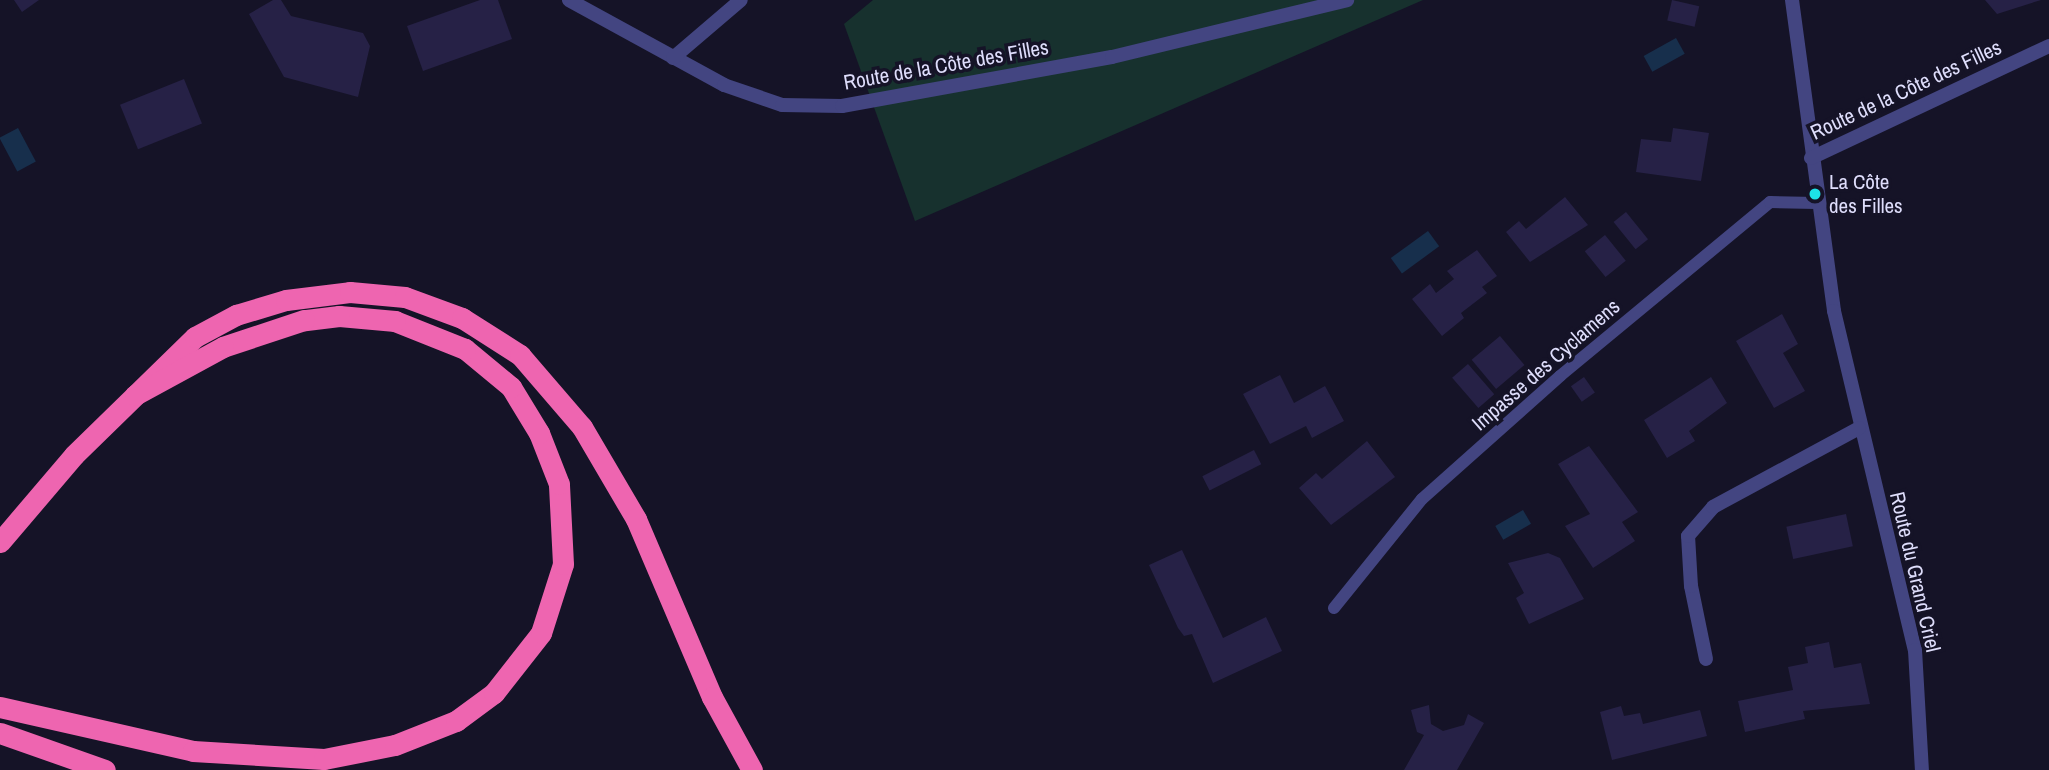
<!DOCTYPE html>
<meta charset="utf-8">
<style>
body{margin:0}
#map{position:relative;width:2049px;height:770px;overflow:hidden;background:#151327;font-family:"Archivo Narrow",sans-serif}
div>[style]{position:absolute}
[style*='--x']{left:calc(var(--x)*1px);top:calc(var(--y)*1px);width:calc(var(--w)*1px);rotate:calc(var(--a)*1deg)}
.green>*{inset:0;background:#17312e}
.water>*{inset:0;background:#172f4c;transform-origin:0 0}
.building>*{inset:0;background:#262146;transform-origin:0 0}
.service>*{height:12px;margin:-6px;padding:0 6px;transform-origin:6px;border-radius:6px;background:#434581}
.minor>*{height:14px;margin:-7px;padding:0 7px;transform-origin:7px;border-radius:7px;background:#434581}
.motorway>*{height:21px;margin:-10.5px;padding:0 10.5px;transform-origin:10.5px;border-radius:10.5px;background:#ee65b0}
.dots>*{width:19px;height:19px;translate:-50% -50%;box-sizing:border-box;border:4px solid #151327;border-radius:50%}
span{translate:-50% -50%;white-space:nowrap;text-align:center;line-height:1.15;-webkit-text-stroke:7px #151327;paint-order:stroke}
.street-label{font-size:21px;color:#deddfb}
.poi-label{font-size:21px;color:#deddfb}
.left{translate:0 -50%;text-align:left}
</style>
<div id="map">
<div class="green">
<i style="clip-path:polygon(873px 0,1423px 0,915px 221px,844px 24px)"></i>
</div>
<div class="water">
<i style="left:1676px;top:38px;width:18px;height:37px;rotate:61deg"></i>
<i style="left:18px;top:128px;width:38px;height:21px;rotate:62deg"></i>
<i style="left:1428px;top:231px;width:19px;height:46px;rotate:54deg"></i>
<i style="left:1523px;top:510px;width:16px;height:32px;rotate:60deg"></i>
</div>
<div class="building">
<i style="clip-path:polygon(14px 0,39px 0,22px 12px)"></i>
<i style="clip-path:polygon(273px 0,281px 0,291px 16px,363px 33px,370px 46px,358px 97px,284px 77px,249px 14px)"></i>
<i style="clip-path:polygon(480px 0,498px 0,512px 39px,423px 71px,407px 26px)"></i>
<i style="left:1672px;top:0;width:28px;height:21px;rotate:13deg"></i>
<i style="clip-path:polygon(1985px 0,2041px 0,1997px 14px)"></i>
<i style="left:184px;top:79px;width:48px;height:69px;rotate:68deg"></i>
<i style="clip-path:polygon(1673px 128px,1709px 133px,1701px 181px,1636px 172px,1641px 139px,1671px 142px)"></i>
<i style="clip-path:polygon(1565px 197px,1588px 225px,1530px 262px,1506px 232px,1519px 221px,1526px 229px)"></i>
<i style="left:1626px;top:212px;width:35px;height:16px;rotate:51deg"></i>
<i style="left:1605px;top:235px;width:33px;height:26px;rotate:51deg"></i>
<i style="clip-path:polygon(1477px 250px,1497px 276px,1482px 287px,1487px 293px,1461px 313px,1464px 318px,1442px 336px,1412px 299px,1430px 284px,1436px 293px,1454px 279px,1447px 271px)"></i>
<i style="clip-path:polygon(1782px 314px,1798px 344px,1783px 353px,1805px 391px,1774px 408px,1736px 341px)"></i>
<i style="left:1500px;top:336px;width:38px;height:37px;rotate:50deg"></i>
<i style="left:1468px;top:364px;width:40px;height:21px;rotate:49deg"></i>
<i style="clip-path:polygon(1280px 375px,1294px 403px,1325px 386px,1344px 421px,1312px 438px,1306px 426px,1270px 444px,1243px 394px)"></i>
<i style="left:1584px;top:377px;width:19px;height:16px;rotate:55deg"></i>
<i style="clip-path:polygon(1711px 377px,1727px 403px,1689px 431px,1695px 441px,1667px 458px,1644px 420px)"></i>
<i style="clip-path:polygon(1367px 441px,1395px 477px,1331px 525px,1299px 488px,1316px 473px,1322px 479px)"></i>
<i style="clip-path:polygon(1589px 446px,1638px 512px,1622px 522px,1635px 541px,1593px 568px,1565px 526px,1590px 514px,1558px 464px)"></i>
<i style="left:1254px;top:450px;width:16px;height:58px;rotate:63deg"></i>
<i style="left:1846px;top:514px;width:33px;height:61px;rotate:78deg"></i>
<i style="clip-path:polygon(1182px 550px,1223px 638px,1266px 617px,1282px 651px,1213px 683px,1192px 634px,1184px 636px,1178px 628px,1149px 565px)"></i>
<i style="clip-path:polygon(1548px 553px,1560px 558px,1584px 599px,1529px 624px,1516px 598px,1524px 593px,1508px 563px)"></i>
<i style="clip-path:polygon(1829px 642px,1834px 668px,1861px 663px,1870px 704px,1803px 711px,1805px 719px,1745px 732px,1738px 701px,1793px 690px,1788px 667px,1808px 663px,1805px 647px)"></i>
<i style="clip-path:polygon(1429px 705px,1431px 724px,1443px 731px,1464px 725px,1468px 714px,1484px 723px,1457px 770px,1404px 770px,1424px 735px,1417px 732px,1411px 710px)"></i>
<i style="clip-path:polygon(1621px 706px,1624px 716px,1640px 713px,1643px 724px,1700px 710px,1707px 736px,1612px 760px,1600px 712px)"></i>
</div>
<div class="service">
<i style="--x:1334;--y:608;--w:140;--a:-51.1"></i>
<i style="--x:1422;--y:499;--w:185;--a:-41.7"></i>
<i style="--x:1560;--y:376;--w:273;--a:-39.6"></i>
<i style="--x:1770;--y:202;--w:46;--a:1.2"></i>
</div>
<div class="minor">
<i style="--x:569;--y:0;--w:177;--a:28.7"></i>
<i style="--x:724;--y:85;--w:61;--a:19"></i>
<i style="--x:782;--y:105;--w:60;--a:1"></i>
<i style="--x:842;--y:106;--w:274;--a:-10.3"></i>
<i style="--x:1112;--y:57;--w:242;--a:-13.6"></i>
<i style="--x:1792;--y:0;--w:314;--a:82.3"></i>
<i style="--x:1834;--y:311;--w:349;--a:76.6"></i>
<i style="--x:1915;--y:650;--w:120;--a:86.7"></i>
<i style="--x:673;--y:58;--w:89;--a:-40.5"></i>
<i style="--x:1811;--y:158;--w:263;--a:-25.2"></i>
<i style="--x:1706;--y:659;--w:75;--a:-101.6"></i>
<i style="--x:1691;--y:586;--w:50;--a:-93.4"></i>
<i style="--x:1688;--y:536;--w:38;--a:-49"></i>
<i style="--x:1713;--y:507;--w:166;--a:-28.4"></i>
</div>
<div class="motorway">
<i style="--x:0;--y:542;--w:114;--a:-49.6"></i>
<i style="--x:74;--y:455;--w:169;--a:-44.3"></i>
<i style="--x:195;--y:337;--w:47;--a:-28.2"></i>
<i style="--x:236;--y:315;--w:52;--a:-16.7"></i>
<i style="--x:286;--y:300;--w:64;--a:-7.1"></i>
<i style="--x:350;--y:292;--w:55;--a:5.2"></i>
<i style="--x:405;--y:297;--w:61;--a:20.2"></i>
<i style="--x:462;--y:318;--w:69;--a:32.5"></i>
<i style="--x:520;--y:355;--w:95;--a:49.3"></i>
<i style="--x:582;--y:427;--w:107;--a:59.6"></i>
<i style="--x:636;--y:519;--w:194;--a:66.9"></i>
<i style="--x:712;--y:697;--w:83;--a:61.3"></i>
<i style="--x:0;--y:707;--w:198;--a:12.8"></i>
<i style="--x:193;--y:751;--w:131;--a:3.5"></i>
<i style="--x:324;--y:759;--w:72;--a:-11.2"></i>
<i style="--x:395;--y:745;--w:66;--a:-21.5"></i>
<i style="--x:456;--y:721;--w:47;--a:-36.4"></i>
<i style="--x:494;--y:693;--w:76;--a:-51.9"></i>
<i style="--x:541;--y:633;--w:72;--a:-72.3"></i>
<i style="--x:563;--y:564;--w:80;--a:-92.9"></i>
<i style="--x:559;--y:484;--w:55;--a:-111.4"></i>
<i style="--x:539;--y:433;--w:54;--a:-121.3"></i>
<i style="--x:511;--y:387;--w:60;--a:-140.4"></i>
<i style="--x:465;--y:349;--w:75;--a:-158.2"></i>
<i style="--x:395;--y:321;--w:56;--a:-174.9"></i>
<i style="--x:339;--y:316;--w:35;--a:173"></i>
<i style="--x:304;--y:320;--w:85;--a:161.6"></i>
<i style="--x:223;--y:347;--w:100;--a:151.4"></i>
<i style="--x:0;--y:733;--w:111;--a:19.4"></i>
</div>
<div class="dots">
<i style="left:1815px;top:194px;background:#1de1e7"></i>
</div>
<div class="street-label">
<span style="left:946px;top:65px;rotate:-10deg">Route de la Côte des Filles</span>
<span style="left:1906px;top:90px;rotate:-25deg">Route de la Côte des Filles</span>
<span style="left:1546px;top:365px;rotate:-41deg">Impasse des Cyclamens</span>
<span style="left:1915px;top:572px;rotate:77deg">Route du Grand Criel</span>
</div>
<div class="poi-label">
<span class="left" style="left:1829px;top:194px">La Côte<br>des Filles</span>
</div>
</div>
